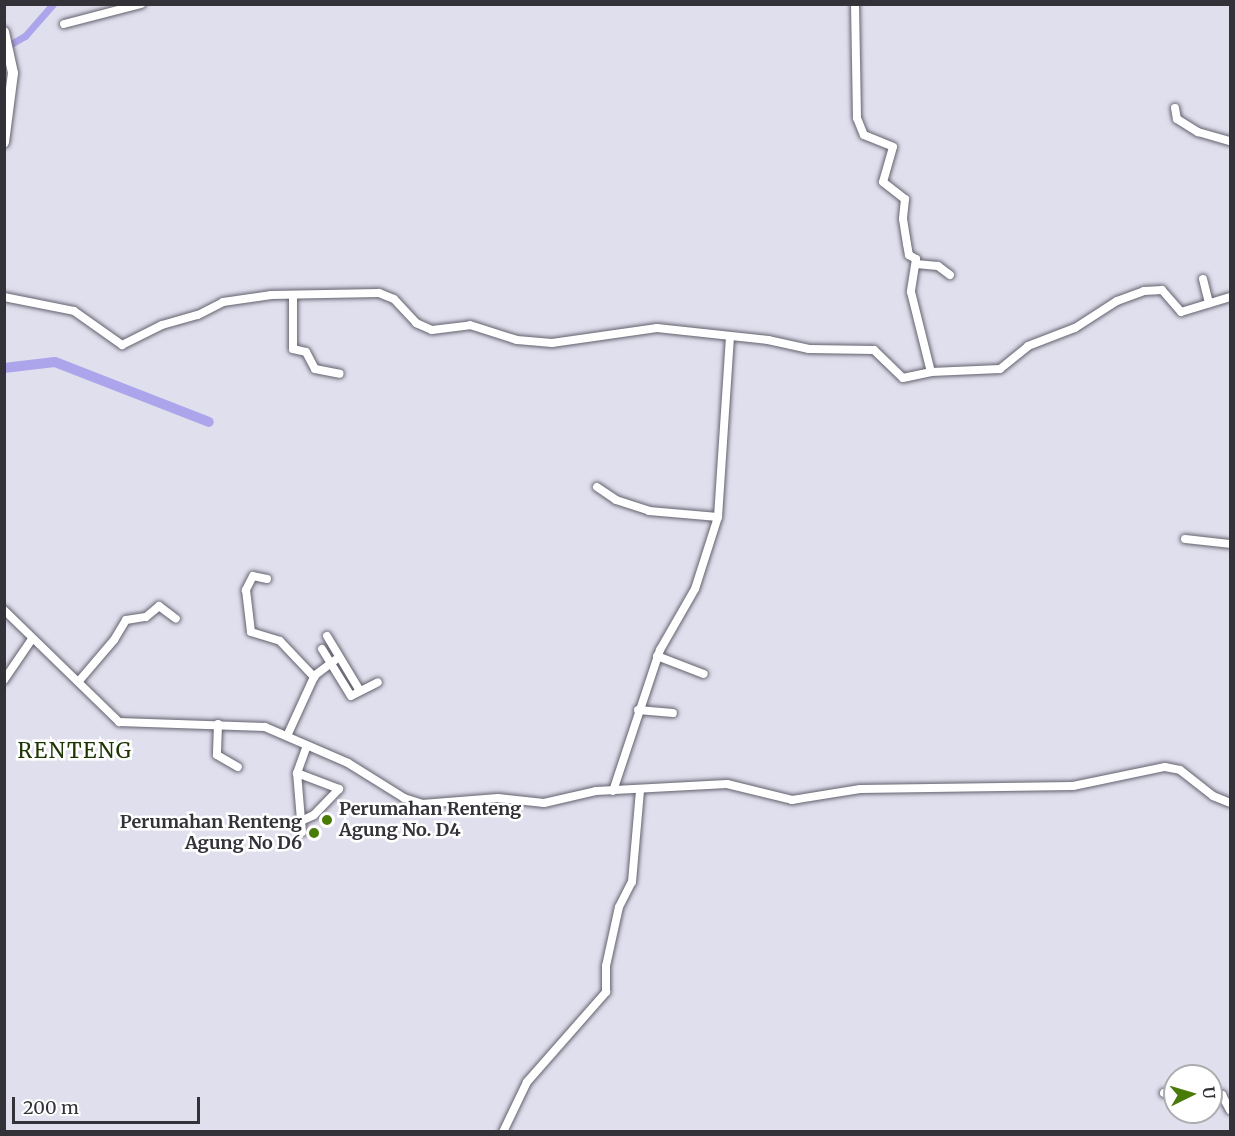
<!DOCTYPE html>
<style>
body{margin:0}
#map{position:relative;width:1235px;height:1136px;overflow:hidden;background:#e0dfed;font-family:Merriweather,serif}
div>[style]{position:absolute}
[style*='--x']{left:calc(var(--x)*1px);top:calc(var(--y)*1px);width:calc(var(--w)*1px);rotate:calc(var(--a)*1deg)}
.canal>*{height:7px;margin:-3.5px;padding:0 3.5px;transform-origin:3.5px;border-radius:3.5px;background:#ada5eb}
.river>*{height:10px;margin:-5px;padding:0 5px;transform-origin:5px;border-radius:5px;background:#ada5eb}
.roads{filter:drop-shadow(0 0 2px #62616d) drop-shadow(0 0 2px #62616d)}
.minor>*{height:8px;margin:-4px;padding:0 4px;transform-origin:4px;border-radius:4px;background:#fff}
.major>*{height:10px;margin:-5px;padding:0 5px;transform-origin:5px;border-radius:5px;background:#fff}
.dots>*{width:16px;height:16px;translate:-50% -50%;box-sizing:border-box;border:3px solid #fff;border-radius:50%}
span{translate:-50% -50%;white-space:nowrap;text-align:center;line-height:1.15;-webkit-text-stroke:5px #fff;paint-order:stroke}
.poi-label{font-size:18px;color:#323238;font-weight:700}
.left{translate:0 -50%;text-align:left}
.right{translate:-100% -50%;text-align:right}
.quarter-label{font-size:21px;color:#1d3503;letter-spacing:1.5px}
.frame{position:absolute;inset:0;border:6px solid #323238;pointer-events:none}
.north{position:absolute;left:1163px;top:1064px;width:60px;height:60px;box-sizing:border-box;background:#fff;border:2px solid #adadaf;border-radius:50%;rotate:85deg;font-size:16px;font-weight:700;line-height:24px;text-align:center;color:#323238}
.north::after{content:'';display:block;margin:auto;width:21px;height:27px;background:#497b09;clip-path:polygon(50% 0,100% 100%,50% 72%,0 100%)}
.scale{position:absolute;left:12px;top:1097px;width:188px;height:27px;box-sizing:border-box;border:3px solid #323238;border-top:0;padding-left:8px;font-size:18px;line-height:21px;white-space:nowrap;color:#323238;-webkit-text-stroke:4px #fff;paint-order:stroke}
</style>
<div id="map">
<div class="canal">
<i style="--x:4;--y:48;--w:24;--a:-30"></i>
<i style="--x:25;--y:36;--w:43;--a:-48.8"></i>
</div>
<div class="river">
<i style="--x:4;--y:368;--w:51;--a:-6.7"></i>
<i style="--x:55;--y:362;--w:165;--a:21.3"></i>
</div>
<div class="roads">
<div class="minor">
<i style="--x:855;--y:4;--w:114;--a:89"></i>
<i style="--x:857;--y:118;--w:18;--a:68"></i>
<i style="--x:864;--y:135;--w:31;--a:22"></i>
<i style="--x:893;--y:147;--w:36;--a:106"></i>
<i style="--x:883;--y:182;--w:28;--a:38"></i>
<i style="--x:905;--y:199;--w:20;--a:96"></i>
<i style="--x:903;--y:219;--w:25;--a:81"></i>
<i style="--x:907;--y:244;--w:11;--a:80"></i>
<i style="--x:909;--y:255;--w:8;--a:30"></i>
<i style="--x:916;--y:259;--w:33;--a:99"></i>
<i style="--x:911;--y:292;--w:82;--a:76"></i>
<i style="--x:64;--y:24;--w:80;--a:-14.6"></i>
<i style="--x:1175;--y:108;--w:11;--a:80"></i>
<i style="--x:1177;--y:119;--w:25;--a:32"></i>
<i style="--x:1198;--y:132;--w:33;--a:16"></i>
<i style="--x:916;--y:264;--w:22;--a:5"></i>
<i style="--x:938;--y:266;--w:15;--a:37"></i>
<i style="--x:1203;--y:279;--w:25;--a:76"></i>
<i style="--x:293;--y:295;--w:54;--a:90"></i>
<i style="--x:293;--y:349;--w:13;--a:13"></i>
<i style="--x:306;--y:352;--w:19;--a:62"></i>
<i style="--x:315;--y:369;--w:25;--a:11"></i>
<i style="--x:4;--y:297;--w:71;--a:11.3"></i>
<i style="--x:74;--y:311;--w:59;--a:35.3"></i>
<i style="--x:122;--y:345;--w:45;--a:-26.6"></i>
<i style="--x:162;--y:325;--w:37;--a:-16"></i>
<i style="--x:198;--y:315;--w:28;--a:-27"></i>
<i style="--x:223;--y:302;--w:49;--a:-8.3"></i>
<i style="--x:271;--y:295;--w:108;--a:-1.1"></i>
<i style="--x:379;--y:293;--w:16;--a:22"></i>
<i style="--x:394;--y:299;--w:33;--a:47"></i>
<i style="--x:416;--y:323;--w:17;--a:24"></i>
<i style="--x:432;--y:330;--w:38;--a:-7"></i>
<i style="--x:470;--y:325;--w:49;--a:17.7"></i>
<i style="--x:517;--y:340;--w:35;--a:5"></i>
<i style="--x:552;--y:343;--w:106;--a:-8.1"></i>
<i style="--x:657;--y:328;--w:112;--a:6.2"></i>
<i style="--x:768;--y:340;--w:42;--a:12.4"></i>
<i style="--x:809;--y:349;--w:65;--a:0.9"></i>
<i style="--x:874;--y:350;--w:40;--a:44"></i>
<i style="--x:903;--y:378;--w:29;--a:-12"></i>
<i style="--x:931;--y:372;--w:69;--a:-2.5"></i>
<i style="--x:1000;--y:369;--w:36;--a:-39"></i>
<i style="--x:1028;--y:346;--w:50;--a:-21"></i>
<i style="--x:1075;--y:328;--w:50;--a:-32.7"></i>
<i style="--x:1117;--y:301;--w:29;--a:-20"></i>
<i style="--x:1144;--y:291;--w:18;--a:-3"></i>
<i style="--x:1162;--y:290;--w:29;--a:49"></i>
<i style="--x:1181;--y:312;--w:51;--a:-17"></i>
<i style="--x:597;--y:487;--w:23;--a:34"></i>
<i style="--x:616;--y:500;--w:35;--a:18"></i>
<i style="--x:649;--y:511;--w:69;--a:5"></i>
<i style="--x:1185;--y:539;--w:45;--a:6.3"></i>
<i style="--x:267;--y:579;--w:14;--a:-168"></i>
<i style="--x:253;--y:576;--w:16;--a:117"></i>
<i style="--x:246;--y:590;--w:42;--a:83.2"></i>
<i style="--x:251;--y:632;--w:30;--a:17"></i>
<i style="--x:280;--y:641;--w:50;--a:46.6"></i>
<i style="--x:314;--y:677;--w:65;--a:114.6"></i>
<i style="--x:4;--y:610;--w:161;--a:44.2"></i>
<i style="--x:119;--y:722;--w:146;--a:2"></i>
<i style="--x:265;--y:727;--w:90;--a:23.4"></i>
<i style="--x:348;--y:763;--w:66;--a:32"></i>
<i style="--x:404;--y:798;--w:19;--a:18"></i>
<i style="--x:422;--y:804;--w:76;--a:-4.5"></i>
<i style="--x:498;--y:798;--w:46;--a:6.2"></i>
<i style="--x:544;--y:803;--w:53;--a:-13"></i>
<i style="--x:596;--y:791;--w:131;--a:-3.1"></i>
<i style="--x:727;--y:784;--w:67;--a:13.8"></i>
<i style="--x:792;--y:800;--w:69;--a:-9.2"></i>
<i style="--x:860;--y:789;--w:213;--a:-0.8"></i>
<i style="--x:1073;--y:786;--w:94;--a:-11.7"></i>
<i style="--x:1165;--y:767;--w:15;--a:11"></i>
<i style="--x:1180;--y:770;--w:42;--a:38.2"></i>
<i style="--x:1213;--y:796;--w:18;--a:22"></i>
<i style="--x:327;--y:636;--w:64;--a:59"></i>
<i style="--x:322;--y:649;--w:55;--a:58.3"></i>
<i style="--x:351;--y:696;--w:30;--a:-27"></i>
<i style="--x:657;--y:656;--w:50;--a:21"></i>
<i style="--x:314;--y:676;--w:26;--a:-37"></i>
<i style="--x:4;--y:680;--w:50;--a:-55.7"></i>
<i style="--x:79;--y:681;--w:54;--a:-49.5"></i>
<i style="--x:114;--y:640;--w:23;--a:-59"></i>
<i style="--x:126;--y:620;--w:20;--a:-9"></i>
<i style="--x:146;--y:617;--w:17;--a:-40"></i>
<i style="--x:159;--y:606;--w:21;--a:37"></i>
<i style="--x:638;--y:710;--w:35;--a:5"></i>
<i style="--x:218;--y:724;--w:31;--a:92"></i>
<i style="--x:217;--y:755;--w:24;--a:30"></i>
<i style="--x:297;--y:773;--w:45;--a:20.9"></i>
<i style="--x:339;--y:789;--w:36;--a:134"></i>
<i style="--x:314;--y:815;--w:14;--a:155"></i>
<i style="--x:613;--y:791;--w:149;--a:-71.6"></i>
<i style="--x:660;--y:650;--w:70;--a:-60.2"></i>
<i style="--x:695;--y:589;--w:76;--a:-72.3"></i>
<i style="--x:718;--y:517;--w:181;--a:-86.2"></i>
<i style="--x:302;--y:832;--w:59;--a:-94.8"></i>
<i style="--x:297;--y:773;--w:29;--a:-70"></i>
<i style="--x:1211;--y:1091;--w:12;--a:20"></i>
<i style="--x:1222;--y:1095;--w:17;--a:62"></i>
<i style="--x:1164;--y:1093;--w:11;--a:10"></i>
<i style="--x:503;--y:1132;--w:55;--a:-64.4"></i>
<i style="--x:527;--y:1082;--w:120;--a:-48.7"></i>
<i style="--x:606;--y:992;--w:26;--a:-90"></i>
<i style="--x:606;--y:966;--w:60;--a:-77.6"></i>
<i style="--x:619;--y:907;--w:28;--a:-63"></i>
<i style="--x:632;--y:882;--w:91;--a:-85"></i>
</div>
<div class="major">
<i style="--x:4;--y:32;--w:42;--a:77.6"></i>
<i style="--x:13;--y:73;--w:70;--a:97.4"></i>
</div>
</div>
<div class="dots">
<i style="left:327px;top:820px;background:#497b09"></i>
<i style="left:314px;top:833px;background:#497b09"></i>
</div>
<div class="poi-label">
<span class="left" style="left:339px;top:820px">Perumahan Renteng<br>Agung No. D4</span>
<span class="right" style="left:302px;top:833px">Perumahan Renteng<br>Agung No D6</span>
</div>
<div class="quarter-label">
<span style="left:75px;top:751px">RENTENG</span>
</div>
<div class="frame"></div>
<div class="north">U</div>
<div class="scale">200 m</div>
</div>
